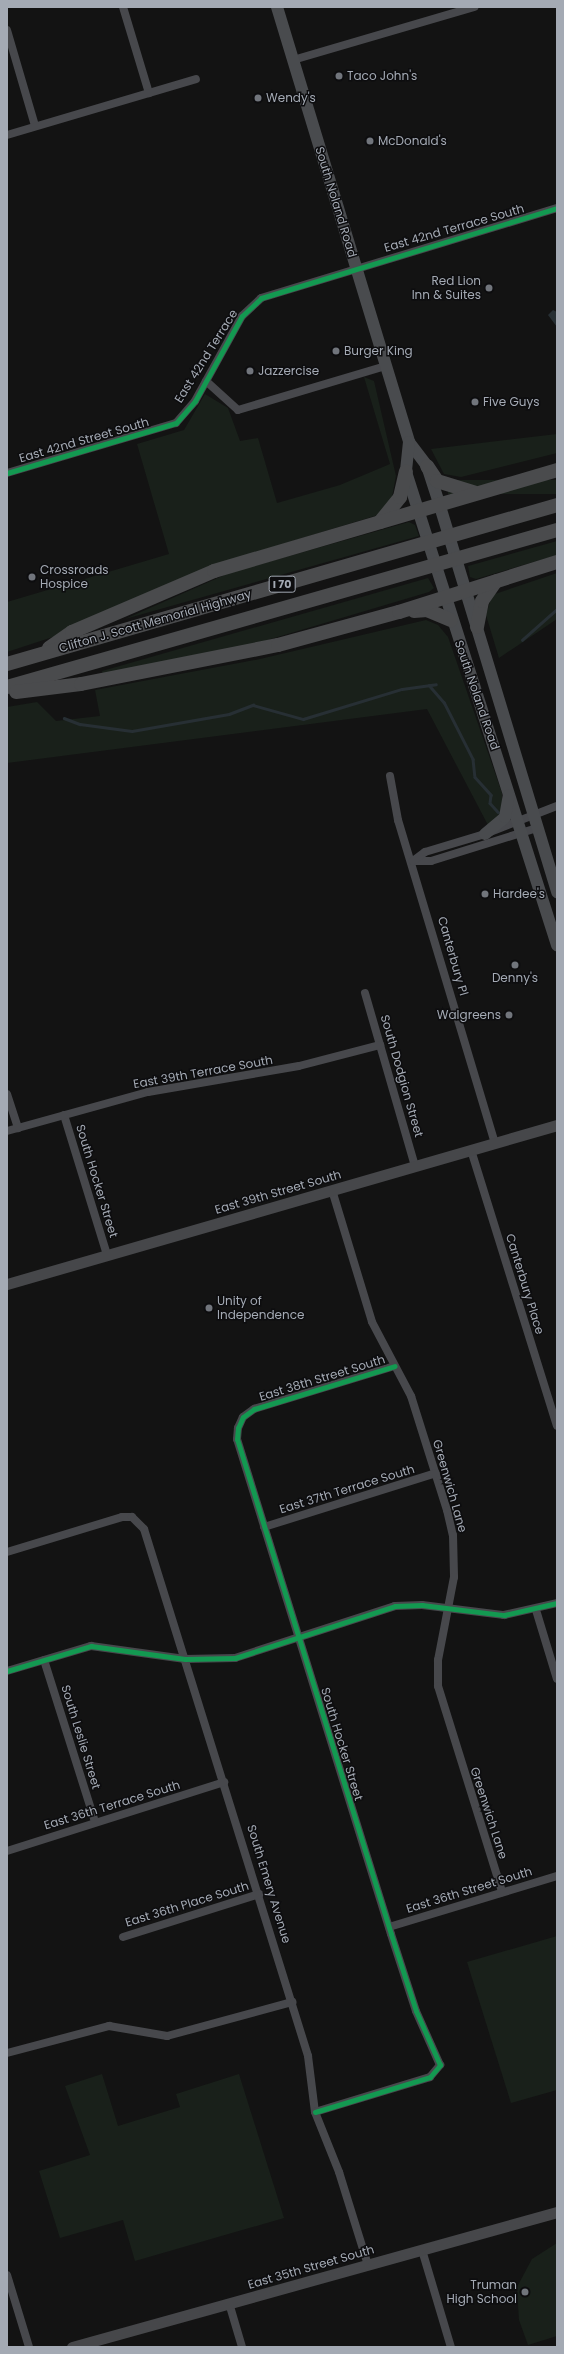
<!DOCTYPE html>
<style>
body{margin:0}
#map{position:relative;width:564px;height:2354px;overflow:hidden;background:#131313;font-family:Poppins,sans-serif}
div>[style]{position:absolute}
[style*='--x']{left:calc(var(--x)*1px);top:calc(var(--y)*1px);width:calc(var(--w)*1px);rotate:calc(var(--a)*1deg)}
.green>*{inset:0;background:#19201a;transform-origin:0 0}
.water>*{inset:0;background:#272f34}
.stream>*{height:2.5px;margin:-1.25px;padding:0 1.25px;transform-origin:1.25px;border-radius:1.25px;background:#272f34}
.street>*{height:8px;margin:-4px;padding:0 4px;transform-origin:4px;border-radius:4px;background:#47484c}
.secondary>*{height:11px;margin:-5.5px;padding:0 5.5px;transform-origin:5.5px;border-radius:5.5px;background:#46474a}
.primary>*{height:12px;margin:-6px;padding:0 6px;transform-origin:6px;border-radius:6px;background:#494b4e}
.highway>*{height:14px;margin:-7px;padding:0 7px;transform-origin:7px;border-radius:7px;background:#4a4b4d}
.cycleway>*{height:5px;margin:-2.5px;padding:0 2.5px;transform-origin:2.5px;border-radius:2.5px;background:#139951}
.dots>*{width:11px;height:11px;translate:-50% -50%;box-sizing:border-box;border:2px solid #0d0d0f;border-radius:50%}
span{translate:-50% -50%;white-space:nowrap;text-align:center;line-height:1.15;-webkit-text-stroke:3px #0d0d0f;paint-order:stroke}
.shield-label span{padding:1px 3px;background:#0d0d0f;border:1px solid;border-radius:3px;-webkit-text-stroke-width:0}
.shield-label{font-size:11px;color:#a4aab4;font-weight:700}
.poi-label{font-size:12px;color:#a4aab4}
.left{translate:0 -50%;text-align:left}
.right{translate:-100% -50%;text-align:right}
.street-label{font-size:12px;color:#a4aab4}
.frame{position:absolute;inset:0;border:8px solid #a4aab4;pointer-events:none}
</style>
<div id="map">
<div class="green">
<i style="clip-path:polygon(364px 377px,374px 381px,396px 476px,392px 497px,378px 515px,220px 563px,62px 634px,7px 652px,7px 602px,169px 554px,137px 444px,184px 430px,205px 394px,228px 408px,240px 441px,258px 438px,277px 503px,340px 485px,390px 464px)"></i>
<i style="clip-path:polygon(557px 434px,557px 453px,461px 477px,444px 474px,431px 449px)"></i>
<i style="left:557px;top:480px;width:14px;height:109px;rotate:90deg"></i>
<i style="clip-path:polygon(409px 522px,415px 525px,419px 536px,125px 619px,229px 573px)"></i>
<i style="clip-path:polygon(557px 541px,557px 555px,476px 579px,470px 577px,468px 566px)"></i>
<i style="clip-path:polygon(557px 573px,557px 619px,499px 658px,486px 615px,492px 595px)"></i>
<i style="clip-path:polygon(428px 578px,434px 588px,429px 592px,224px 653px,103px 675px,102px 671px)"></i>
<i style="clip-path:polygon(426px 620px,438px 625px,448px 637px,502px 793px,502px 812px,489px 827px,427px 709px,7px 763px,7px 707px,37px 702px,56px 721px,100px 716px,95px 690px,260px 659px)"></i>
<i style="clip-path:polygon(557px 1936px,557px 2090px,511px 2103px,467px 1962px)"></i>
<i style="clip-path:polygon(102px 2074px,118px 2126px,180px 2107px,176px 2094px,239px 2074px,284px 2218px,135px 2261px,123px 2220px,60px 2238px,39px 2171px,90px 2155px,65px 2086px)"></i>
<i style="clip-path:polygon(557px 2243px,557px 2336px,528px 2345px,519px 2320px,517px 2287px,532px 2259px)"></i>
</div>
<div class="water">
<i style="clip-path:polygon(553px 310px,557px 312px,557px 327px,548px 315px)"></i>
</div>
<div class="stream">
<i style="--x:522;--y:640;--w:47;--a:-41.5"></i>
<i style="--x:429;--y:685;--w:23;--a:49"></i>
<i style="--x:444;--y:702;--w:64;--a:63"></i>
<i style="--x:473;--y:759;--w:18;--a:84"></i>
<i style="--x:475;--y:777;--w:24;--a:48"></i>
<i style="--x:491;--y:795;--w:8;--a:97"></i>
<i style="--x:490;--y:803;--w:12;--a:48"></i>
<i style="--x:64;--y:718;--w:17;--a:21"></i>
<i style="--x:80;--y:724;--w:52;--a:7.7"></i>
<i style="--x:132;--y:731;--w:98;--a:-9.9"></i>
<i style="--x:229;--y:714;--w:26;--a:-21"></i>
<i style="--x:253;--y:705;--w:52;--a:15.6"></i>
<i style="--x:303;--y:719;--w:103;--a:-16.9"></i>
<i style="--x:402;--y:689;--w:34;--a:-8"></i>
</div>
<div class="street">
<i style="--x:123;--y:7;--w:90;--a:73.2"></i>
<i style="--x:7;--y:30;--w:100;--a:73.7"></i>
<i style="--x:293;--y:60;--w:189;--a:-16.3"></i>
<i style="--x:7;--y:135;--w:197;--a:-16.5"></i>
<i style="--x:206;--y:381;--w:43;--a:42.2"></i>
<i style="--x:238;--y:410;--w:154;--a:-16.6"></i>
<i style="--x:7;--y:473;--w:176;--a:-16.5"></i>
<i style="--x:176;--y:423;--w:29;--a:-49"></i>
<i style="--x:195;--y:401;--w:97;--a:-61.1"></i>
<i style="--x:242;--y:316;--w:26;--a:-43"></i>
<i style="--x:261;--y:298;--w:309;--a:-16.9"></i>
<i style="--x:390;--y:776;--w:45;--a:79.7"></i>
<i style="--x:398;--y:820;--w:337;--a:73.3"></i>
<i style="--x:537;--y:828;--w:111;--a:162.7"></i>
<i style="--x:431;--y:861;--w:18;--a:180"></i>
<i style="--x:413;--y:861;--w:15;--a:-37"></i>
<i style="--x:425;--y:852;--w:63;--a:-16.7"></i>
<i style="--x:485;--y:834;--w:77;--a:-21.3"></i>
<i style="--x:365;--y:993;--w:180;--a:73.9"></i>
<i style="--x:7;--y:1094;--w:36;--a:72"></i>
<i style="--x:64;--y:1115;--w:146;--a:72.9"></i>
<i style="--x:7;--y:1131;--w:146;--a:-15.5"></i>
<i style="--x:148;--y:1092;--w:153;--a:-9.8"></i>
<i style="--x:299;--y:1066;--w:84;--a:-14.5"></i>
<i style="--x:471;--y:1150;--w:289;--a:72.7"></i>
<i style="--x:332;--y:1190;--w:138;--a:73.1"></i>
<i style="--x:372;--y:1322;--w:84;--a:62.2"></i>
<i style="--x:411;--y:1396;--w:120;--a:72.5"></i>
<i style="--x:447;--y:1510;--w:26;--a:77"></i>
<i style="--x:453;--y:1535;--w:42;--a:88.6"></i>
<i style="--x:454;--y:1577;--w:85;--a:100.9"></i>
<i style="--x:438;--y:1660;--w:26;--a:90"></i>
<i style="--x:438;--y:1686;--w:216;--a:72.7"></i>
<i style="--x:264;--y:1527;--w:180;--a:-17.4"></i>
<i style="--x:7;--y:1552;--w:120;--a:-16.9"></i>
<i style="--x:122;--y:1517;--w:10;--a:0"></i>
<i style="--x:132;--y:1517;--w:17;--a:45"></i>
<i style="--x:144;--y:1529;--w:552;--a:72.71"></i>
<i style="--x:308;--y:2056;--w:56;--a:82.9"></i>
<i style="--x:315;--y:2112;--w:65;--a:68.2"></i>
<i style="--x:339;--y:2172;--w:97;--a:72.7"></i>
<i style="--x:536;--y:1610;--w:72;--a:73.1"></i>
<i style="--x:44;--y:1660;--w:170;--a:72.5"></i>
<i style="--x:7;--y:1671;--w:88;--a:-16.6"></i>
<i style="--x:91;--y:1646;--w:95;--a:7.9"></i>
<i style="--x:185;--y:1659;--w:50;--a:-1.1"></i>
<i style="--x:235;--y:1658;--w:168;--a:-18"></i>
<i style="--x:395;--y:1606;--w:27;--a:-2"></i>
<i style="--x:422;--y:1605;--w:83;--a:7"></i>
<i style="--x:504;--y:1615;--w:54;--a:-12.8"></i>
<i style="--x:7;--y:1851;--w:228;--a:-17.6"></i>
<i style="--x:389;--y:1927;--w:176;--a:-16.9"></i>
<i style="--x:123;--y:1937;--w:143;--a:-17.5"></i>
<i style="--x:7;--y:2053;--w:106;--a:-14.8"></i>
<i style="--x:109;--y:2026;--w:59;--a:9.8"></i>
<i style="--x:167;--y:2036;--w:130;--a:-15.2"></i>
<i style="--x:315;--y:2112;--w:120;--a:-16.9"></i>
<i style="--x:430;--y:2077;--w:16;--a:-50"></i>
<i style="--x:440;--y:2065;--w:59;--a:-114"></i>
<i style="--x:416;--y:2011;--w:81;--a:-108"></i>
<i style="--x:391;--y:1934;--w:518;--a:-107.28"></i>
<i style="--x:237;--y:1439;--w:11;--a:-85"></i>
<i style="--x:238;--y:1428;--w:12;--a:-66"></i>
<i style="--x:243;--y:1417;--w:14;--a:-36"></i>
<i style="--x:254;--y:1409;--w:147;--a:-17"></i>
<i style="--x:422;--y:2250;--w:101;--a:73.4"></i>
<i style="--x:7;--y:2275;--w:75;--a:73"></i>
<i style="--x:229;--y:2303;--w:46;--a:73.5"></i>
</div>
<div class="secondary">
<i style="--x:7;--y:1284;--w:573;--a:-16.12"></i>
<i style="--x:72;--y:2347;--w:503;--a:-15.55"></i>
</div>
<div class="primary">
<i style="--x:277;--y:7;--w:455;--a:73.1"></i>
<i style="--x:409;--y:442;--w:30;--a:53"></i>
<i style="--x:427;--y:466;--w:39;--a:72"></i>
<i style="--x:439;--y:503;--w:407;--a:73.1"></i>
<i style="--x:409;--y:442;--w:30;--a:96"></i>
<i style="--x:406;--y:472;--w:497;--a:72.3"></i>
<i style="--x:485;--y:834;--w:26;--a:-40"></i>
<i style="--x:505;--y:817;--w:22;--a:-80"></i>
</div>
<div class="highway">
<i style="--x:427;--y:466;--w:18;--a:56"></i>
<i style="--x:437;--y:481;--w:39;--a:17"></i>
<i style="--x:380;--y:522;--w:32;--a:-51"></i>
<i style="--x:400;--y:497;--w:26;--a:-77"></i>
<i style="--x:414;--y:611;--w:13;--a:-4"></i>
<i style="--x:427;--y:610;--w:26;--a:23"></i>
<i style="--x:477;--y:627;--w:26;--a:-79"></i>
<i style="--x:482;--y:601;--w:24;--a:-55"></i>
<i style="--x:49;--y:648;--w:28;--a:-35"></i>
<i style="--x:72;--y:632;--w:155;--a:-23.2"></i>
<i style="--x:214;--y:571;--w:358;--a:-16.4"></i>
<i style="--x:7;--y:664;--w:573;--a:-16.12"></i>
<i style="--x:7;--y:687;--w:572;--a:-15.93"></i>
<i style="--x:16;--y:692;--w:65;--a:-7"></i>
<i style="--x:81;--y:684;--w:201;--a:-11.2"></i>
<i style="--x:278;--y:645;--w:125;--a:-15.3"></i>
<i style="--x:399;--y:612;--w:166;--a:-17.6"></i>
</div>
<div class="cycleway">
<i style="--x:7;--y:473;--w:176;--a:-16.5"></i>
<i style="--x:176;--y:423;--w:29;--a:-49"></i>
<i style="--x:195;--y:401;--w:97;--a:-61.1"></i>
<i style="--x:242;--y:316;--w:26;--a:-43"></i>
<i style="--x:261;--y:298;--w:309;--a:-16.9"></i>
<i style="--x:7;--y:1671;--w:88;--a:-16.6"></i>
<i style="--x:91;--y:1646;--w:95;--a:7.9"></i>
<i style="--x:185;--y:1659;--w:50;--a:-1.1"></i>
<i style="--x:235;--y:1658;--w:168;--a:-18"></i>
<i style="--x:395;--y:1606;--w:27;--a:-2"></i>
<i style="--x:422;--y:1605;--w:83;--a:7"></i>
<i style="--x:504;--y:1615;--w:54;--a:-12.8"></i>
<i style="--x:315;--y:2112;--w:120;--a:-16.9"></i>
<i style="--x:430;--y:2077;--w:16;--a:-50"></i>
<i style="--x:440;--y:2065;--w:59;--a:-114"></i>
<i style="--x:416;--y:2011;--w:81;--a:-108"></i>
<i style="--x:391;--y:1934;--w:518;--a:-107.28"></i>
<i style="--x:237;--y:1439;--w:11;--a:-85"></i>
<i style="--x:238;--y:1428;--w:12;--a:-66"></i>
<i style="--x:243;--y:1417;--w:14;--a:-36"></i>
<i style="--x:254;--y:1409;--w:147;--a:-17"></i>
</div>
<div class="dots">
<i style="left:339px;top:76px;background:#71757c"></i>
<i style="left:258px;top:98px;background:#71757c"></i>
<i style="left:370px;top:141px;background:#71757c"></i>
<i style="left:489px;top:288px;background:#71757c"></i>
<i style="left:336px;top:351px;background:#71757c"></i>
<i style="left:250px;top:371px;background:#71757c"></i>
<i style="left:475px;top:402px;background:#71757c"></i>
<i style="left:32px;top:577px;background:#71757c"></i>
<i style="left:485px;top:894px;background:#71757c"></i>
<i style="left:515px;top:965px;background:#71757c"></i>
<i style="left:509px;top:1015px;background:#71757c"></i>
<i style="left:209px;top:1308px;background:#71757c"></i>
<i style="left:525px;top:2292px;background:#71757c"></i>
</div>
<div class="shield-label">
<span style="left:282px;top:584px">I 70</span>
</div>
<div class="poi-label">
<span class="left" style="left:347px;top:76px">Taco John's</span>
<span class="left" style="left:266px;top:98px">Wendy's</span>
<span class="left" style="left:378px;top:141px">McDonald's</span>
<span class="right" style="left:481px;top:288px">Red Lion<br>Inn &amp; Suites</span>
<span class="left" style="left:344px;top:351px">Burger King</span>
<span class="left" style="left:258px;top:371px">Jazzercise</span>
<span class="left" style="left:483px;top:402px">Five Guys</span>
<span class="left" style="left:40px;top:577px">Crossroads<br>Hospice</span>
<span class="left" style="left:493px;top:894px">Hardee's</span>
<span style="left:515px;top:978px">Denny's</span>
<span class="right" style="left:501px;top:1015px">Walgreens</span>
<span class="left" style="left:217px;top:1308px">Unity of<br>Independence</span>
<span class="right" style="left:517px;top:2292px">Truman<br>High School</span>
</div>
<div class="street-label">
<span style="left:336px;top:202px;rotate:73deg">South Noland Road</span>
<span style="left:454px;top:228px;rotate:-16deg">East 42nd Terrace South</span>
<span style="left:206px;top:356px;rotate:-58deg">East 42nd Terrace</span>
<span style="left:84px;top:440px;rotate:-16deg">East 42nd Street South</span>
<span style="left:155px;top:621px;rotate:-16deg">Clifton J. Scott Memorial Highway</span>
<span style="left:477px;top:695px;rotate:71deg">South Noland Road</span>
<span style="left:453px;top:956px;rotate:74deg">Canterbury Pl</span>
<span style="left:203px;top:1072px;rotate:-10deg">East 39th Terrace South</span>
<span style="left:402px;top:1076px;rotate:74deg">South Dodgion Street</span>
<span style="left:97px;top:1181px;rotate:73deg">South Hocker Street</span>
<span style="left:278px;top:1192px;rotate:-16deg">East 39th Street South</span>
<span style="left:525px;top:1284px;rotate:73deg">Canterbury Place</span>
<span style="left:322px;top:1378px;rotate:-17deg">East 38th Street South</span>
<span style="left:450px;top:1486px;rotate:74deg">Greenwich Lane</span>
<span style="left:347px;top:1489px;rotate:-17deg">East 37th Terrace South</span>
<span style="left:81px;top:1737px;rotate:73deg">South Leslie Street</span>
<span style="left:342px;top:1744px;rotate:73deg">South Hocker Street</span>
<span style="left:112px;top:1805px;rotate:-17deg">East 36th Terrace South</span>
<span style="left:489px;top:1813px;rotate:72deg">Greenwich Lane</span>
<span style="left:269px;top:1884px;rotate:73deg">South Emery Avenue</span>
<span style="left:469px;top:1890px;rotate:-17deg">East 36th Street South</span>
<span style="left:187px;top:1904px;rotate:-17deg">East 36th Place South</span>
<span style="left:311px;top:2267px;rotate:-16deg">East 35th Street South</span>
</div>
<div class="frame"></div>
</div>
